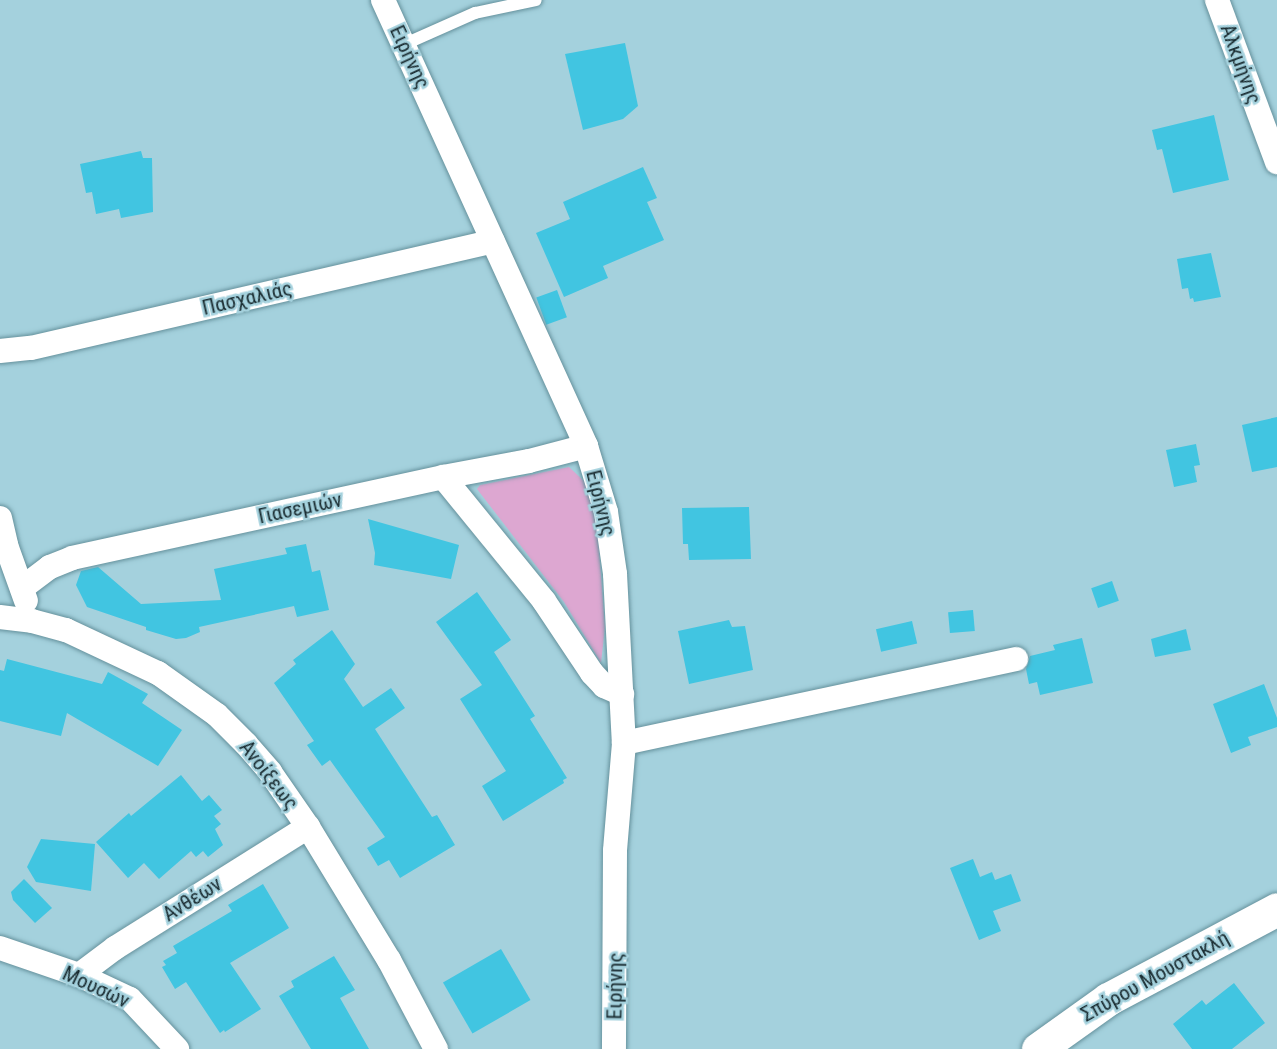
<!DOCTYPE html>
<meta charset="utf-8">
<style>
body{margin:0}
#map{position:relative;width:1277px;height:1049px;overflow:hidden;background:#a4d1dd;font-family:"Roboto Condensed",sans-serif}
div>[style]{position:absolute}
[style*='--x']{left:calc(var(--x)*1px);top:calc(var(--y)*1px);width:calc(var(--w)*1px);rotate:calc(var(--a)*1deg)}
.green>*{inset:0;background:#dda7d1}
.building>*{inset:0;background:#41c5e1;transform-origin:0 0}
.roads{filter:drop-shadow(0 0 2px #65919c) drop-shadow(0 0 2px #65919c)}
.lane>*{height:12px;margin:-6px;padding:0 6px;transform-origin:6px;border-radius:6px;background:#fff}
.street>*{height:24px;margin:-12px;padding:0 12px;transform-origin:12px;border-radius:12px;background:#fff}
.secondary>*{height:33px;margin:-16.5px;padding:0 16.5px;transform-origin:16.5px;border-radius:16.5px;background:#fff}
span{translate:-50% -50%;white-space:nowrap;text-align:center;line-height:1.15;-webkit-text-stroke:5px #a4d1dd;paint-order:stroke}
.street-label{font-size:21px;color:#192b30}
</style>
<div id="map">
<div class="green">
<i style="clip-path:polygon(569px 467px,586px 483px,597px 524px,605px 627px,601px 663px,564px 602px,477px 489px,480px 485px)"></i>
</div>
<div class="building">
<i style="clip-path:polygon(625px 43px,638px 106px,623px 119px,583px 130px,565px 54px)"></i>
<i style="clip-path:polygon(1214px 115px,1229px 180px,1173px 193px,1162px 149px,1157px 150px,1152px 130px)"></i>
<i style="clip-path:polygon(141px 151px,143px 158px,152px 158px,153px 212px,121px 218px,119px 209px,96px 214px,92px 192px,86px 193px,80px 164px)"></i>
<i style="clip-path:polygon(643px 167px,657px 198px,647px 202px,664px 240px,603px 266px,608px 278px,564px 297px,536px 233px,570px 219px,563px 202px)"></i>
<i style="clip-path:polygon(1211px 253px,1221px 297px,1194px 302px,1193px 298px,1190px 299px,1188px 288px,1182px 289px,1177px 259px)"></i>
<i style="left:557px;top:290px;width:29px;height:22px;rotate:70deg"></i>
<i style="clip-path:polygon(1277px 417px,1277px 467px,1252px 472px,1242px 425px)"></i>
<i style="clip-path:polygon(1196px 444px,1200px 465px,1194px 466px,1197px 482px,1174px 487px,1166px 450px)"></i>
<i style="clip-path:polygon(749px 507px,751px 559px,689px 560px,688px 544px,683px 544px,682px 508px)"></i>
<i style="clip-path:polygon(368px 519px,459px 545px,451px 579px,374px 565px,375px 553px)"></i>
<i style="clip-path:polygon(306px 544px,312px 572px,320px 570px,329px 610px,297px 617px,294px 606px,199px 627px,200px 632px,186px 638px,176px 639px,146px 630px,146px 627px,87px 607px,76px 585px,81px 571px,98px 567px,141px 604px,221px 600px,214px 569px,287px 554px,285px 548px)"></i>
<i style="left:1112px;top:581px;width:21px;height:22px;rotate:71deg"></i>
<i style="clip-path:polygon(477px 592px,511px 640px,494px 652px,535px 716px,530px 719px,567px 778px,563px 780px,564px 783px,503px 821px,482px 786px,506px 771px,460px 699px,482px 685px,436px 622px)"></i>
<i style="left:973px;top:610px;width:21px;height:25px;rotate:85deg"></i>
<i style="clip-path:polygon(729px 620px,732px 627px,745px 626px,753px 670px,689px 684px,678px 631px)"></i>
<i style="left:912px;top:621px;width:23px;height:37px;rotate:77deg"></i>
<i style="clip-path:polygon(1186px 629px,1191px 650px,1155px 657px,1151px 639px)"></i>
<i style="clip-path:polygon(332px 630px,355px 664px,344px 679px,363px 707px,391px 688px,405px 708px,375px 729px,432px 817px,437px 815px,455px 845px,400px 878px,389px 860px,378px 866px,367px 848px,385px 837px,330px 760px,322px 766px,307px 745px,314px 741px,274px 683px,296px 664px,293px 660px)"></i>
<i style="clip-path:polygon(1082px 638px,1093px 683px,1040px 695px,1037px 682px,1029px 684px,1026px 669px,1030px 656px,1055px 650px,1053px 645px)"></i>
<i style="clip-path:polygon(7px 659px,102px 684px,108px 672px,148px 694px,142px 703px,182px 730px,158px 766px,67px 713px,61px 736px,0 721px,0 670px,4px 671px)"></i>
<i style="clip-path:polygon(1264px 684px,1277px 718px,1277px 727px,1248px 737px,1251px 745px,1231px 753px,1213px 704px)"></i>
<i style="clip-path:polygon(181px 775px,202px 801px,209px 795px,222px 810px,214px 816px,221px 824px,215px 829px,223px 845px,208px 857px,203px 851px,196px 857px,191px 851px,159px 879px,144px 863px,128px 878px,96px 842px,129px 813px,131px 816px)"></i>
<i style="clip-path:polygon(41px 839px,95px 844px,91px 891px,36px 882px,27px 867px)"></i>
<i style="clip-path:polygon(973px 859px,980px 877px,992px 872px,995px 880px,1011px 874px,1021px 901px,993px 911px,1001px 931px,979px 940px,950px 868px)"></i>
<i style="clip-path:polygon(24px 879px,52px 908px,35px 923px,13px 900px,11px 892px)"></i>
<i style="clip-path:polygon(263px 884px,289px 928px,230px 963px,261px 1009px,225px 1032px,224px 1030px,220px 1033px,186px 982px,175px 989px,162px 967px,166px 965px,163px 961px,177px 953px,173px 946px,232px 911px,228px 905px)"></i>
<i style="left:501px;top:949px;width:59px;height:67px;rotate:60deg"></i>
<i style="clip-path:polygon(334px 956px,355px 990px,340px 998px,369px 1049px,311px 1049px,279px 996px,294px 987px,291px 981px)"></i>
<i style="clip-path:polygon(1234px 983px,1265px 1023px,1232px 1049px,1192px 1049px,1173px 1024px,1202px 1000px,1206px 1005px)"></i>
</div>
<div class="roads">
<div class="lane">
<i style="--x:405;--y:44;--w:77;--a:-23.9"></i>
<i style="--x:475;--y:13;--w:62;--a:-12"></i>
</div>
<div class="street">
<i style="--x:383;--y:0;--w:490;--a:65.5"></i>
<i style="--x:586;--y:446;--w:69;--a:73.1"></i>
<i style="--x:606;--y:512;--w:63;--a:81.7"></i>
<i style="--x:615;--y:574;--w:169;--a:87"></i>
<i style="--x:624;--y:743;--w:108;--a:94.8"></i>
<i style="--x:615;--y:851;--w:198;--a:90.3"></i>
<i style="--x:1217;--y:0;--w:173;--a:69.7"></i>
<i style="--x:0;--y:351;--w:31;--a:-6"></i>
<i style="--x:31;--y:348;--w:474;--a:-13"></i>
<i style="--x:443;--y:477;--w:160;--a:50.8"></i>
<i style="--x:544;--y:601;--w:87;--a:56.3"></i>
<i style="--x:592;--y:673;--w:18;--a:47"></i>
<i style="--x:604;--y:686;--w:20;--a:24"></i>
<i style="--x:0;--y:518;--w:28;--a:77"></i>
<i style="--x:6;--y:545;--w:59;--a:70.3"></i>
<i style="--x:22;--y:588;--w:35;--a:-37"></i>
<i style="--x:50;--y:567;--w:24;--a:-22"></i>
<i style="--x:72;--y:558;--w:380;--a:-12.3"></i>
<i style="--x:443;--y:477;--w:87;--a:-10.5"></i>
<i style="--x:529;--y:461;--w:59;--a:-14.7"></i>
<i style="--x:0;--y:617;--w:32;--a:7"></i>
<i style="--x:32;--y:621;--w:35;--a:15"></i>
<i style="--x:66;--y:630;--w:102;--a:25.1"></i>
<i style="--x:158;--y:673;--w:72;--a:35.4"></i>
<i style="--x:217;--y:715;--w:41;--a:45"></i>
<i style="--x:246;--y:744;--w:37;--a:49"></i>
<i style="--x:270;--y:772;--w:67;--a:55.4"></i>
<i style="--x:308;--y:827;--w:156;--a:58.7"></i>
<i style="--x:389;--y:960;--w:101;--a:62.2"></i>
<i style="--x:624;--y:743;--w:401;--a:-12.1"></i>
<i style="--x:0;--y:948;--w:83;--a:18.9"></i>
<i style="--x:79;--y:975;--w:56;--a:25.2"></i>
<i style="--x:130;--y:999;--w:69;--a:46.8"></i>
<i style="--x:79;--y:975;--w:45;--a:-36.9"></i>
<i style="--x:115;--y:948;--w:228;--a:-32.1"></i>
</div>
<div class="secondary">
<i style="--x:1038;--y:1049;--w:86;--a:-35.5"></i>
<i style="--x:1108;--y:999;--w:191;--a:-28"></i>
</div>
</div>
<div class="street-label">
<span style="left:410px;top:57px;rotate:65deg">Ειρήνης</span>
<span style="left:1241px;top:64px;rotate:70deg">Αλκμήνης</span>
<span style="left:247px;top:298px;rotate:-13deg">Πασχαλιάς</span>
<span style="left:601px;top:503px;rotate:76deg">Ειρήνης</span>
<span style="left:300px;top:508px;rotate:-12deg">Γιασεμιών</span>
<span style="left:269px;top:775px;rotate:52deg">Ανοίξεως</span>
<span style="left:192px;top:899px;rotate:-32deg">Ανθέων</span>
<span style="left:1155px;top:976px;rotate:-29deg">Σπύρου Μουστακλή</span>
<span style="left:615px;top:986px;rotate:-89deg">Ειρήνης</span>
<span style="left:96px;top:987px;rotate:25deg">Μουσών</span>
</div>
</div>
